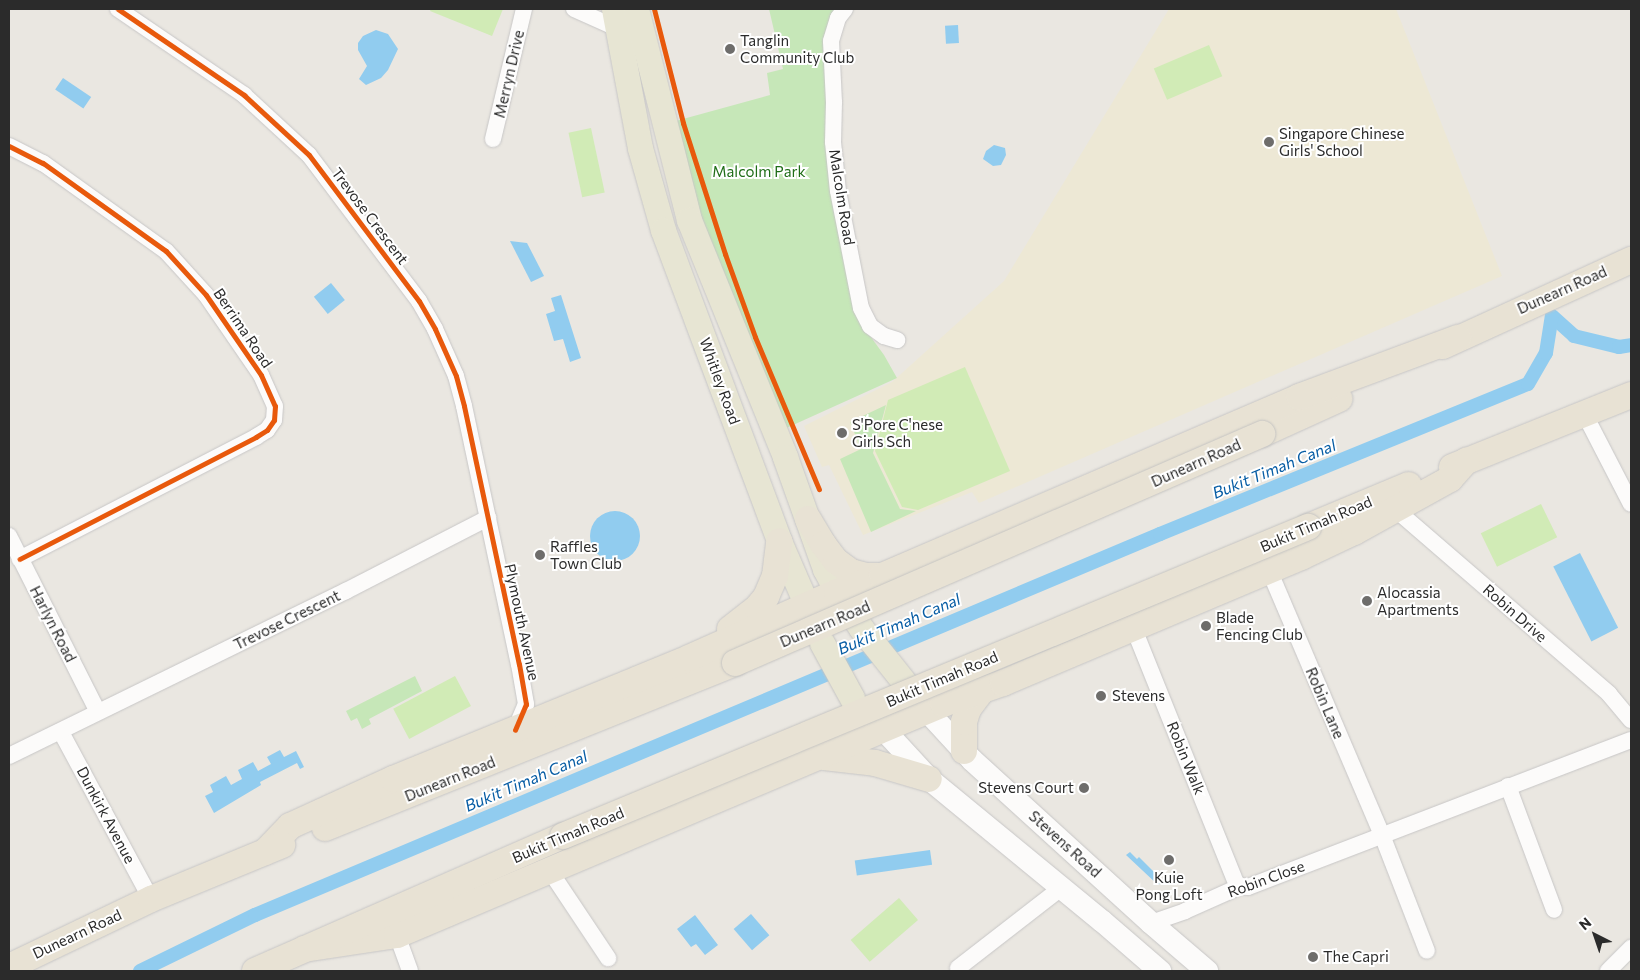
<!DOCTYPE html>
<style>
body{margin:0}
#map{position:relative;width:1640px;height:980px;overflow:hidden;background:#eae7e1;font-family:Commissioner,sans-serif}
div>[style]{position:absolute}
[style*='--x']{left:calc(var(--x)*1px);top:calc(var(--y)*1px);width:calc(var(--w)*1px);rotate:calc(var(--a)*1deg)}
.education>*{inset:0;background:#ede8d5}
.green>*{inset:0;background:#c6e7b8}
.pitch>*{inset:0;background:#d1ebb6;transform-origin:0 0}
.water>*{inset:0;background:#91ccef;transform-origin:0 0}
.round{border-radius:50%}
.canal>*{height:14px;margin:-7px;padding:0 7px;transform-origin:7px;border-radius:7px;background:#91ccef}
.roads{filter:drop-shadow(0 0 1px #c7c6c6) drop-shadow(0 0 1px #c7c6c6)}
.minor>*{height:16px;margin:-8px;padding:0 8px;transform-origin:8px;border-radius:8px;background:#fcfbfa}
.secondary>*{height:22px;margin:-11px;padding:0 11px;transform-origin:11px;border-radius:11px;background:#fcfbfa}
.primary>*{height:25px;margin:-12.5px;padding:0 12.5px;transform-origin:12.5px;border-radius:12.5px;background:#e7e5d3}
.trunk>*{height:26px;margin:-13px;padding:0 13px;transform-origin:13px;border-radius:13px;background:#e8e2d4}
.bridges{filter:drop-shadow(0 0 1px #c5c4c2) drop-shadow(0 0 1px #c5c4c2)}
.primary-bridge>*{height:25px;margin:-12.5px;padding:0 12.5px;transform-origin:12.5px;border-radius:12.5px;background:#e7e5d3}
.trunk-bridge>*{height:26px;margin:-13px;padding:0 13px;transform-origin:13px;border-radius:13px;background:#e8e2d4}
.cycleway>*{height:5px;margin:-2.5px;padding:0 2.5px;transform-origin:2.5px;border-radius:2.5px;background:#e8590c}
.dots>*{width:14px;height:14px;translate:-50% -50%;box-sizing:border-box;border:2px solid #fff;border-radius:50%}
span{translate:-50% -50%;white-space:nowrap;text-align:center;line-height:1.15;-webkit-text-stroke:4px #fff;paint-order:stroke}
.poi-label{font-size:15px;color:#2b2b2b}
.left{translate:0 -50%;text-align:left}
.right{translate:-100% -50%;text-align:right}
.street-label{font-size:15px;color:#2b2b2b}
.park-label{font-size:15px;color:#1f6d17}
.water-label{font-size:16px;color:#065ca4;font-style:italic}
.frame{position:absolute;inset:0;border:10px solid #2b2b2b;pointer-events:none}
.north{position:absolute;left:1570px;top:910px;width:50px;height:50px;-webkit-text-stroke:4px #fff;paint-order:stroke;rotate:319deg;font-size:14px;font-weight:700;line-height:20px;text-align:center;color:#2b2b2b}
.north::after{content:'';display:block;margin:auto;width:18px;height:22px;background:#2b2b2b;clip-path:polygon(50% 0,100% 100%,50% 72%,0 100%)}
</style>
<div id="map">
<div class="education">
<i style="clip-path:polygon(1169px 9px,1396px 9px,1502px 276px,979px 503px,972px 492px,863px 535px,829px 465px,822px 467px,804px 426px,892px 382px,1004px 281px)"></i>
</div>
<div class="green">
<i style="clip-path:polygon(769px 9px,836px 9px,831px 14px,824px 37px,865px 329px,884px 355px,897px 378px,782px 430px,698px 218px,672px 122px,770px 95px,767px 73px,783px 69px)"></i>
<i style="clip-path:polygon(886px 405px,873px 453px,900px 509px,916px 511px,871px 532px,840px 459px,861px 449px,850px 422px)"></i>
<i style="clip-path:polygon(415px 676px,422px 691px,369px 719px,371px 724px,362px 729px,357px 718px,351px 721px,346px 711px)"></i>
</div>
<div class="pitch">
<i style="clip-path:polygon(431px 9px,503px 9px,492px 36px,430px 11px)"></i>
<i style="left:1209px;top:45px;width:34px;height:60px;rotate:67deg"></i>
<i style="left:591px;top:128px;width:66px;height:23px;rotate:78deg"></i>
<i style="clip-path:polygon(965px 367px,1010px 471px,918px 510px,902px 507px,875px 451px,888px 400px)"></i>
<i style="left:1541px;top:504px;width:37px;height:67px;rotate:64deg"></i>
<i style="left:455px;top:676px;width:34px;height:70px;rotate:62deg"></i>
<i style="left:899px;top:898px;width:29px;height:64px;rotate:49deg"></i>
</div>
<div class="water">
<i style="left:958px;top:25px;width:18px;height:13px;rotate:87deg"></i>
<i style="clip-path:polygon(376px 30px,388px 34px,398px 49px,388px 70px,381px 78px,366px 85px,359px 79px,367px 66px,358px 50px,358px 43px,363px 36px)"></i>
<i style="left:63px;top:78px;width:34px;height:14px;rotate:34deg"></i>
<i style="clip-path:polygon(994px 145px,1005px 148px,1006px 155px,1001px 165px,993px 166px,983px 159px,986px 151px)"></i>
<i style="clip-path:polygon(510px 241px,527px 243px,544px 276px,531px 282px)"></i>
<i style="left:331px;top:283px;width:22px;height:22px;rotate:51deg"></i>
<i style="clip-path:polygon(561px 295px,581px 358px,570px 362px,563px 339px,554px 341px,546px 314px,555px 311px,551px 298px)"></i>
<i class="round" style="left:590px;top:511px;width:50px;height:50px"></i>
<i style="left:1580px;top:553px;width:84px;height:30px;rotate:63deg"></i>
<i style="clip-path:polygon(280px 750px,284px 757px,296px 751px,304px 767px,300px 769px,297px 763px,260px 782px,261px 785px,214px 813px,205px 796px,213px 792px,210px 785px,226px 776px,231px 785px,242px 779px,238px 770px,253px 762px,258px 771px,271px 764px,267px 757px)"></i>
<i style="left:930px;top:850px;width:15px;height:76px;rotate:82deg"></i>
<i style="clip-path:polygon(1130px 852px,1137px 859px,1139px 857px,1157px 875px,1161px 882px,1158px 885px,1126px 855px)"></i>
<i style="left:751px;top:914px;width:28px;height:23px;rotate:49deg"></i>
<i style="clip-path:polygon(695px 915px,718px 945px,705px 955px,696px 944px,691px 947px,677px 929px)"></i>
</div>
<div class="canal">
<i style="--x:1552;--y:316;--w:30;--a:42"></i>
<i style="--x:1574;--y:336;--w:46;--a:13.7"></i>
<i style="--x:1619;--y:347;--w:12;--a:-9"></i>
<i style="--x:140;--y:971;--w:128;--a:-26"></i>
<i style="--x:255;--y:915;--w:982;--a:-22.83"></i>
<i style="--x:1160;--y:534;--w:397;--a:-22.2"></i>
<i style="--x:1528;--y:384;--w:36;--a:-60"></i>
<i style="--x:1546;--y:353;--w:37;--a:-81"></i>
</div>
<div class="roads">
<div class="minor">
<i style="--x:118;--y:9;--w:153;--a:34.3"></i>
<i style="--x:244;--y:95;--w:88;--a:42.7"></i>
<i style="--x:309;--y:155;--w:183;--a:53"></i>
<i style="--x:419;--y:301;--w:32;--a:60"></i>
<i style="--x:435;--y:329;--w:51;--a:65.9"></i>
<i style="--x:456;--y:376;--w:31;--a:75"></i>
<i style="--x:464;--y:406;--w:264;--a:78"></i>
<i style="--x:519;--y:664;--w:41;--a:80.1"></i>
<i style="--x:526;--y:704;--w:28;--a:113"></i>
<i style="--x:574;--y:9;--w:49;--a:24"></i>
<i style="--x:845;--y:9;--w:11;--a:128"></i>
<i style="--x:838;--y:18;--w:24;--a:107"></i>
<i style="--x:831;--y:41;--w:61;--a:87.2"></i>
<i style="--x:834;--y:102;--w:40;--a:91.4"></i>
<i style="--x:833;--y:142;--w:49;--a:84.2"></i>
<i style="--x:838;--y:191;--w:119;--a:78.9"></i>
<i style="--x:861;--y:308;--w:20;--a:63"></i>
<i style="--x:870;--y:326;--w:17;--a:36"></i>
<i style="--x:884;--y:336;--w:14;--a:17"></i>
<i style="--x:493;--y:139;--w:134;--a:-76.6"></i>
<i style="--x:9;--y:146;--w:38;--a:27"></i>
<i style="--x:43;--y:163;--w:151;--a:35.6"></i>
<i style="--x:166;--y:251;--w:59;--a:47.7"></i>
<i style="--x:206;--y:295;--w:97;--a:55.5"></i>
<i style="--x:261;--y:375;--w:34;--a:66"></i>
<i style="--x:275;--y:406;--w:14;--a:94"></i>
<i style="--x:274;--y:420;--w:12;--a:125"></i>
<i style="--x:267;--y:430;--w:13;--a:148"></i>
<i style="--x:256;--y:437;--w:266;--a:152.7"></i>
<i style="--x:1584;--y:413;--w:102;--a:62.7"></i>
<i style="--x:1395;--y:509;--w:283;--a:40.8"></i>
<i style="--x:1609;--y:694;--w:34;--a:50"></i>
<i style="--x:9;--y:536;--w:197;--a:63.2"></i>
<i style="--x:1269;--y:570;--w:288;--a:66.9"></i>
<i style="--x:1382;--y:835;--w:124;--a:68.8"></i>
<i style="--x:1136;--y:627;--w:7;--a:90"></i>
<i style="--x:1136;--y:634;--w:268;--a:68.1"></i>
<i style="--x:1236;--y:883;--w:6;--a:31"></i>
<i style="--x:61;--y:732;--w:190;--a:61.7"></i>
<i style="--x:9;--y:756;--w:375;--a:-26.1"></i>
<i style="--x:346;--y:591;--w:160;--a:-27.2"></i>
<i style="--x:1508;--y:786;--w:132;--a:69.6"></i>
<i style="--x:550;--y:871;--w:105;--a:56.3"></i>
<i style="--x:1151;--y:923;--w:36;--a:-19"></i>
<i style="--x:1185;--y:911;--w:61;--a:-24.1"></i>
<i style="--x:1241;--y:886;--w:7;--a:8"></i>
<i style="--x:1248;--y:887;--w:410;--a:-21"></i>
<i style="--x:397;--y:935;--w:38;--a:70"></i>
<i style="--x:958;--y:968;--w:130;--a:-37.8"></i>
<i style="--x:1608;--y:971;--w:33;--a:-45"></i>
</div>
<div class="secondary">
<i style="--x:928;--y:712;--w:65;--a:47.5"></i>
<i style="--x:972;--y:760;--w:242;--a:42.3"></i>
<i style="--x:1151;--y:923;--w:74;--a:40.6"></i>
<i style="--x:884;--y:730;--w:67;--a:47.4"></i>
<i style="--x:929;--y:779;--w:224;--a:39.4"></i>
<i style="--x:1102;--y:921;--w:77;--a:40.8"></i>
</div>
<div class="primary">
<i style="--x:614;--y:9;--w:141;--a:79.4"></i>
<i style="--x:640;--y:148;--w:85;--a:74.3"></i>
<i style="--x:663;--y:230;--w:332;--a:69.5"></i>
<i style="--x:779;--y:541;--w:90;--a:66.6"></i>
<i style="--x:636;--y:9;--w:218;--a:75.9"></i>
<i style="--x:689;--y:220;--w:256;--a:67.9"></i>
<i style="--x:785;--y:457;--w:119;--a:70.3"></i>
<i style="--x:825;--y:569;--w:26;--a:62"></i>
<i style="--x:837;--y:592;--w:43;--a:56.3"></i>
<i style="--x:861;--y:628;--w:101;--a:51.4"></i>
</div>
<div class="trunk">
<i style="--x:1443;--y:346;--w:207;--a:-24.6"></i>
<i style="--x:1262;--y:434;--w:85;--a:-24.4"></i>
<i style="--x:1452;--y:467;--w:193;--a:-21.9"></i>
<i style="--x:808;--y:519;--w:29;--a:59"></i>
<i style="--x:823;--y:544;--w:21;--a:53"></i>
<i style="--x:836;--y:561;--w:19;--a:36"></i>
<i style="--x:851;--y:572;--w:16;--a:15"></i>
<i style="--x:866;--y:576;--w:15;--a:0"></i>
<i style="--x:1308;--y:527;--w:109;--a:-22.6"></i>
<i style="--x:730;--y:629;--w:34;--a:-38"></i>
<i style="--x:757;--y:608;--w:14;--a:-51"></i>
<i style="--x:766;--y:597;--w:23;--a:-67"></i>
<i style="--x:775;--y:576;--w:35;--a:-83"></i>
<i style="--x:964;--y:751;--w:29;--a:-90"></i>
<i style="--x:964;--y:722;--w:14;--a:-73"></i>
<i style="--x:968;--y:709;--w:21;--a:-53"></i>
<i style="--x:824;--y:757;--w:51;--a:6.7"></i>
<i style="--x:875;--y:763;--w:56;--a:16.5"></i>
<i style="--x:325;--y:828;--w:442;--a:-21.9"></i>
<i style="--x:265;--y:852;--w:36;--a:-46"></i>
<i style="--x:290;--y:826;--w:113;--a:-24.5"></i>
<i style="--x:393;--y:779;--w:320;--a:-22.2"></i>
<i style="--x:689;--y:658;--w:162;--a:-24"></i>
<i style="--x:837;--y:592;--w:48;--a:-19.6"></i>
<i style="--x:882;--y:576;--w:454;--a:-23.2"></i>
<i style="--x:1299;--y:397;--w:170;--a:-20.4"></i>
<i style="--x:304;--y:949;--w:94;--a:-8.6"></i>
<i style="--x:397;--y:935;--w:593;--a:-22.93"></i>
<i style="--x:943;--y:704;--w:64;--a:-19.3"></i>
<i style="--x:1003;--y:683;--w:324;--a:-22.9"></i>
<i style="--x:1301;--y:557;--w:59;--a:-25.3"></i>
<i style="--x:1354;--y:532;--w:110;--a:-28.9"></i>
<i style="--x:1450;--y:479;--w:25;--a:-48"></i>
<i style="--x:9;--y:967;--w:157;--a:-25.6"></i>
<i style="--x:151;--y:899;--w:142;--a:-22.4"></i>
<i style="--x:255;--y:971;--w:336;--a:-23.7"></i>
</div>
</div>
<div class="bridges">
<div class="primary-bridge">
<i style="--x:822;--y:643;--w:63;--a:61.4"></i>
</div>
<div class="trunk-bridge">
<i style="--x:735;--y:663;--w:575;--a:-23.49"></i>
<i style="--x:563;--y:836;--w:807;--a:-22.53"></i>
</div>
</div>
<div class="cycleway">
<i style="--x:118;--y:9;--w:153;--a:34.3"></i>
<i style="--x:244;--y:95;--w:88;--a:42.7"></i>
<i style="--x:309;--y:155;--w:183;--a:53"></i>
<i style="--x:419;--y:301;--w:32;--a:60"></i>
<i style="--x:435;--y:329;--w:51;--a:65.9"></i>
<i style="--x:456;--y:376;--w:31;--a:75"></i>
<i style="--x:464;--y:406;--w:264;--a:78"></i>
<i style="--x:519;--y:664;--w:41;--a:80.1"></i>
<i style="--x:526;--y:704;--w:28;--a:113"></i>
<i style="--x:654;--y:9;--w:118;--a:75.7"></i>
<i style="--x:683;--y:123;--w:138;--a:72.2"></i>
<i style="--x:725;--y:254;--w:88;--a:70.1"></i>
<i style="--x:755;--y:337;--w:165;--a:67.2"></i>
<i style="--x:9;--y:146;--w:38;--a:27"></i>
<i style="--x:43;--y:163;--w:151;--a:35.6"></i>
<i style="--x:166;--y:251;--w:59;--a:47.7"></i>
<i style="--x:206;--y:295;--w:97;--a:55.5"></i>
<i style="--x:261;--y:375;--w:34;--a:66"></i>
<i style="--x:275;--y:406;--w:14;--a:94"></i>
<i style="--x:274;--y:420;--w:12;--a:125"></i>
<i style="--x:267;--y:430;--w:13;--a:148"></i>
<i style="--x:256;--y:437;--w:266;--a:152.7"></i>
</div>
<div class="dots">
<i style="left:730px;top:49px;background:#6e6d6b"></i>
<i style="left:1269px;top:142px;background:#6e6d6b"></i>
<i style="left:842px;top:433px;background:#6e6d6b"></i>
<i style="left:540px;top:555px;background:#6e6d6b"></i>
<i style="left:1367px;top:601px;background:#6e6d6b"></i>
<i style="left:1206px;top:626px;background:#6e6d6b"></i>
<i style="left:1101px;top:696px;background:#6e6d6b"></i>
<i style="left:1084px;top:788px;background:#6e6d6b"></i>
<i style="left:1169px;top:860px;background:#6e6d6b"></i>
<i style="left:1313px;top:957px;background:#6e6d6b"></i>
</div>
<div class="poi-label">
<span class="left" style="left:740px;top:49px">Tanglin<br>Community Club</span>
<span class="left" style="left:1279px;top:142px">Singapore Chinese<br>Girls' School</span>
<span class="left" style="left:852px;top:433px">S'Pore C'nese<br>Girls Sch</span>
<span class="left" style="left:550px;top:555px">Raffles<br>Town Club</span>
<span class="left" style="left:1377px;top:601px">Alocassia<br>Apartments</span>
<span class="left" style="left:1216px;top:626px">Blade<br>Fencing Club</span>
<span class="left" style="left:1112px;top:696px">Stevens</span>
<span class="right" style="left:1074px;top:788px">Stevens Court</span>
<span style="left:1169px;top:886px">Kuie<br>Pong Loft</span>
<span class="left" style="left:1323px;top:957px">The Capri</span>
</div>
<div class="street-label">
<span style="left:509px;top:74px;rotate:-77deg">Merryn Drive</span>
<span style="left:842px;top:197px;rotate:81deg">Malcolm Road</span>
<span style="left:370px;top:216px;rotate:53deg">Trevose Crescent</span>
<span style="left:1562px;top:290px;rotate:-24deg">Dunearn Road</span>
<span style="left:243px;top:328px;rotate:56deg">Berrima Road</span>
<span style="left:720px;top:381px;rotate:70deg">Whitley Road</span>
<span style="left:1196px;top:463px;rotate:-24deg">Dunearn Road</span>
<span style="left:1316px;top:524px;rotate:-23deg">Bukit Timah Road</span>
<span style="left:1515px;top:613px;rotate:41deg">Robin Drive</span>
<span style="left:287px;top:620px;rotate:-26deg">Trevose Crescent</span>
<span style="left:522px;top:622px;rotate:78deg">Plymouth Avenue</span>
<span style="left:53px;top:624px;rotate:63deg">Harlyn Road</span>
<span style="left:825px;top:624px;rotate:-23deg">Dunearn Road</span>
<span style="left:942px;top:679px;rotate:-23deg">Bukit Timah Road</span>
<span style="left:1325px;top:703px;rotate:67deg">Robin Lane</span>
<span style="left:1186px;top:758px;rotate:68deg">Robin Walk</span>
<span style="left:450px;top:779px;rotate:-22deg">Dunearn Road</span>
<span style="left:106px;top:815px;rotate:62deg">Dunkirk Avenue</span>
<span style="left:568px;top:835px;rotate:-23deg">Bukit Timah Road</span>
<span style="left:1065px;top:844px;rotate:42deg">Stevens Road</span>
<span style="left:1266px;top:879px;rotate:-20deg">Robin Close</span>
<span style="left:77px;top:934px;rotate:-25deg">Dunearn Road</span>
</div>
<div class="park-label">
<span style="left:759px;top:172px">Malcolm Park</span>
</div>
<div class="water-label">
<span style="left:1274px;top:469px;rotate:-22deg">Bukit Timah Canal</span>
<span style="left:899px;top:624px;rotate:-23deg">Bukit Timah Canal</span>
<span style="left:526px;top:781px;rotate:-23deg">Bukit Timah Canal</span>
</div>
<div class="frame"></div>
<div class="north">N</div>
</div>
